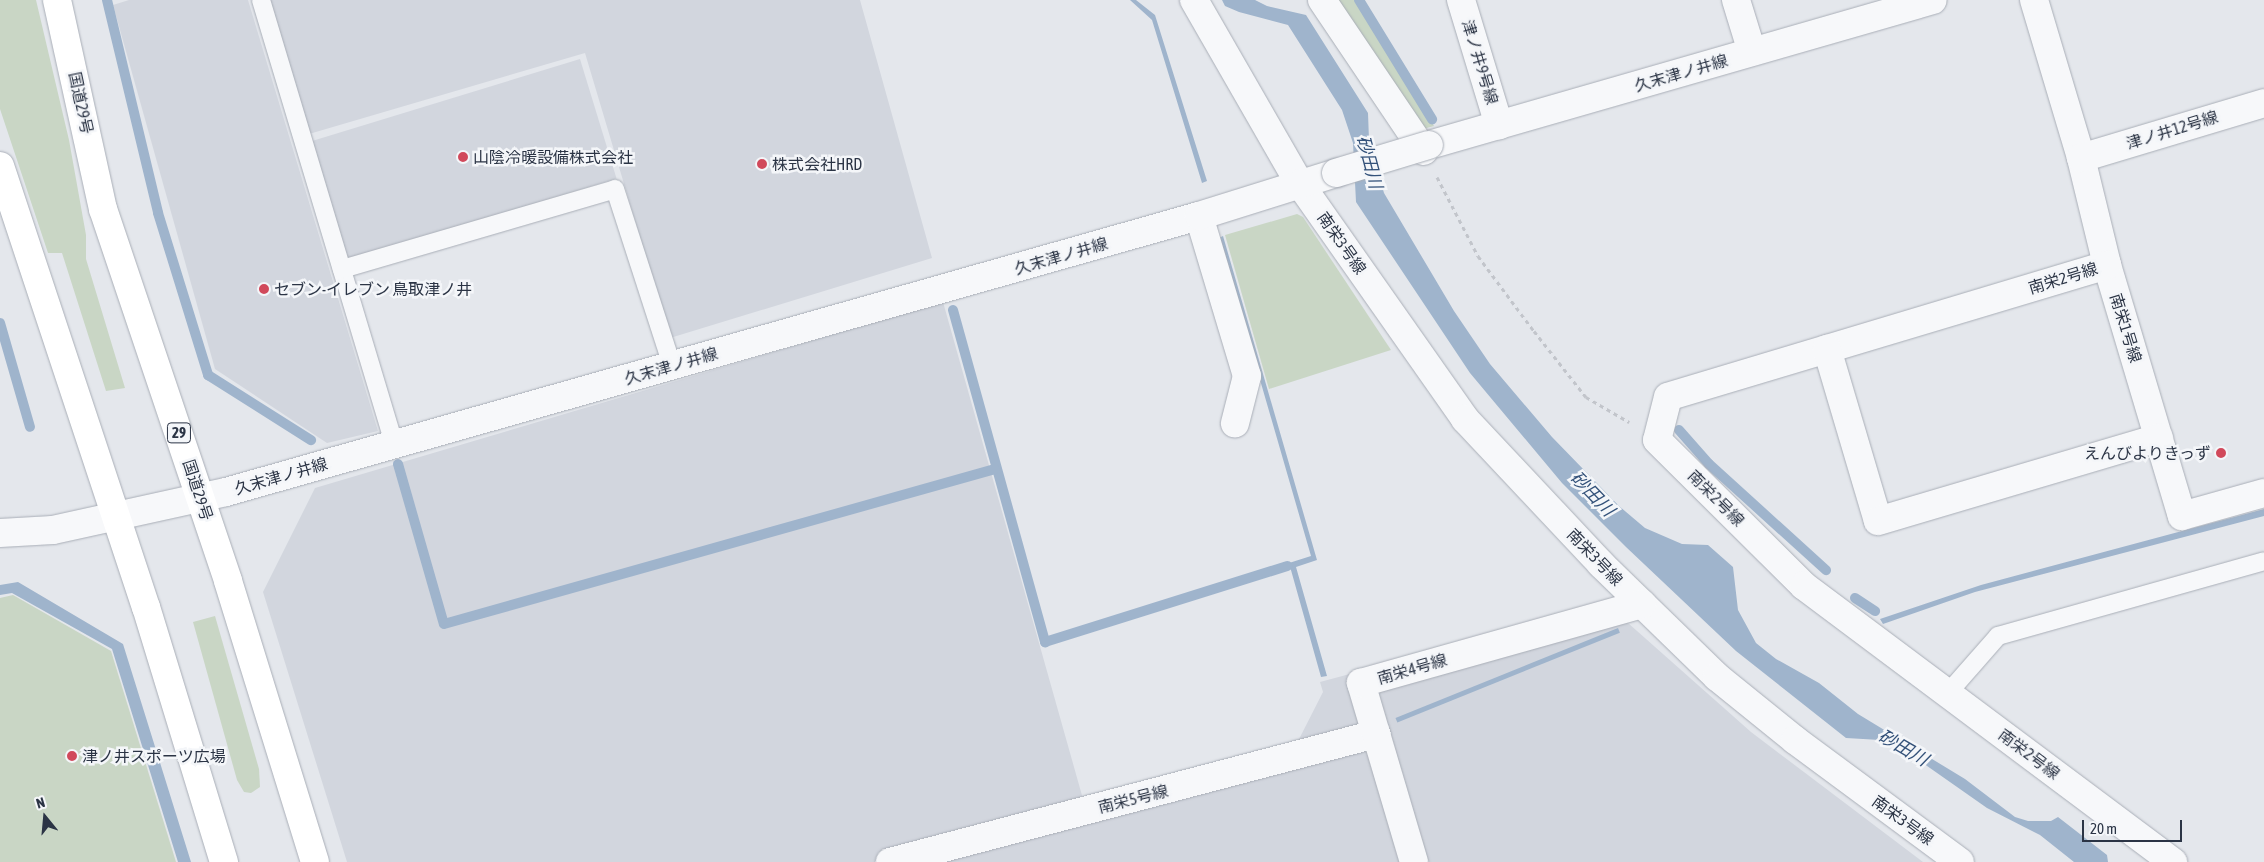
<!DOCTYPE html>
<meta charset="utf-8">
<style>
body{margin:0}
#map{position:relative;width:2264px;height:862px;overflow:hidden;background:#e4e7ec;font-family:"Asap Condensed","Noto Sans JP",sans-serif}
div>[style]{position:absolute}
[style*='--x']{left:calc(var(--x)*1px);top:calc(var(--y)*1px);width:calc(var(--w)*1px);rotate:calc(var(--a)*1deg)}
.built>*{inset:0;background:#d2d6de;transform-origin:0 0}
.green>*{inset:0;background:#c9d6c5}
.water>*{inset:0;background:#9fb4cc;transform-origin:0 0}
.stream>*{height:10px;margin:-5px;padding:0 5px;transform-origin:5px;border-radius:5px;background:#9fb4cc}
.path>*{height:3px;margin-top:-1.5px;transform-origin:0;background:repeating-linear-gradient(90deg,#c2c5cb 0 4px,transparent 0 8px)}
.roads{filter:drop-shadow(0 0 1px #a9aeb7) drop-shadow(0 0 1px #a9aeb7)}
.service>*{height:18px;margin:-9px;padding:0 9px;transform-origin:9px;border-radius:9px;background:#f7f8fa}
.minor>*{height:28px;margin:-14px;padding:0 14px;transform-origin:14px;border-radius:14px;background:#f7f8fa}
.trunk>*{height:28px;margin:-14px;padding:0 14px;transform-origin:14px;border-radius:14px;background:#fff}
.bridges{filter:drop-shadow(0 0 1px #a9aeb7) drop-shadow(0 0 1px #a9aeb7)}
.minor-bridge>*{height:28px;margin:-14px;padding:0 14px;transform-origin:14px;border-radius:14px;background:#f7f8fa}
.dots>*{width:14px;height:14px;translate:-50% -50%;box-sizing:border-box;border:2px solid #f4f6f9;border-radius:50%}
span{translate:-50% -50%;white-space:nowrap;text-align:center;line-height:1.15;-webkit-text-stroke:5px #f4f6f9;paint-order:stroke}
.shield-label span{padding:1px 4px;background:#f4f6f9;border:1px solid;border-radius:4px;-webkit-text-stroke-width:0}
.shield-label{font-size:15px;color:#2b3445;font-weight:700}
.street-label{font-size:16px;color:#2b3445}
.poi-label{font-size:16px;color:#2b3445}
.left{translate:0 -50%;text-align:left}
.right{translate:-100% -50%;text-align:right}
.water-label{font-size:18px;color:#34527a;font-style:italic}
.north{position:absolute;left:20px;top:792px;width:50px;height:50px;-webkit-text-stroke:4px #f4f6f9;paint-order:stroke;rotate:343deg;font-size:14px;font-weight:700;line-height:20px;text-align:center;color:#2b3445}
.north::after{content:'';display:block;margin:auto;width:18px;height:22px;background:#2b3445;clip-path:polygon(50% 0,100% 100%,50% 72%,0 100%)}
.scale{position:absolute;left:2082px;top:820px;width:100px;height:22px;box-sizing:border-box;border:2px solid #2b3445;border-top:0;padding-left:6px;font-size:15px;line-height:18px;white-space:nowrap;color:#2b3445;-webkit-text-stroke:4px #f4f6f9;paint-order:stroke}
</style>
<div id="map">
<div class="built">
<i style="clip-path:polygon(129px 0,248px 0,378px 431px,327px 443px,215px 369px,113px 5px)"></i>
<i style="clip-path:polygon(269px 0,860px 0,932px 258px,670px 338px,585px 53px,309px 134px)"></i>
<i style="left:580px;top:59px;width:125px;height:281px;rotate:73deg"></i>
<i style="clip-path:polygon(943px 302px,1083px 799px,1295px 747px,1323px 692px,1320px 682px,1600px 607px,1628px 623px,1751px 732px,1923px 862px,347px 862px,263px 592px,315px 488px)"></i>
</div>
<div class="green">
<i style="clip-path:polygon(0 0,36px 0,69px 140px,86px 235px,86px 259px,125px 388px,106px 391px,62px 253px,48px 253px,0 109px)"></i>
<i style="clip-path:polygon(1335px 0,1357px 0,1434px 126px,1423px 129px)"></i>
<i style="clip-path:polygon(1297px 214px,1303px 217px,1391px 350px,1269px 389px,1225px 235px)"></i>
<i style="clip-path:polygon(13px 595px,111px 651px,176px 862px,0 862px,0 598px)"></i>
<i style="clip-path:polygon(215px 616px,259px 769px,260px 787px,251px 793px,244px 792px,237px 780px,193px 622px)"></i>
</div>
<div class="water">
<i style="clip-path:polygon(1130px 0,1136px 0,1155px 15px,1207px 181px,1202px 183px,1152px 20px)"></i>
<i style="clip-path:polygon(1222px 0,1255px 0,1267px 6px,1306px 15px,1368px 113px,1369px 140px,1384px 193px,1454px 311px,1490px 364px,1552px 437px,1619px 506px,1645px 528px,1682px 544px,1708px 545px,1733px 567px,1738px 610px,1756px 643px,1776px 659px,1819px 683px,1858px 714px,1965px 779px,2015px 817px,2028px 821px,2051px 821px,2058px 817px,2107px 855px,2108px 862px,2074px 862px,2040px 835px,1987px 808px,1910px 754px,1880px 740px,1846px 738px,1736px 651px,1626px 547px,1562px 483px,1470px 373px,1356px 202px,1353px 143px,1342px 110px,1288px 25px,1239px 12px,1225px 6px)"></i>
<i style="clip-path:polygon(1223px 236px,1317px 560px,1296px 567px,1327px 676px,1321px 677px,1289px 563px,1311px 556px,1219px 238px)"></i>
<i style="clip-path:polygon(2264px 509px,2264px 516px,1975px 592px,1883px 624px,1880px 619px,1981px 585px)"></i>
<i style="clip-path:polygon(18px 582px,123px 644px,191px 862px,178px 862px,112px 649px,12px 593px,0 595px,0 585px)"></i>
<i style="left:1618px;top:628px;width:5px;height:240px;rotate:68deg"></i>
</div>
<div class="stream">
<i style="--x:107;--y:0;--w:219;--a:76.5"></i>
<i style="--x:158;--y:213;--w:170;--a:72.8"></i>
<i style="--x:208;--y:375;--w:122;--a:32.3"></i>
<i style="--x:1359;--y:0;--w:140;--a:58.5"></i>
<i style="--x:953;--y:310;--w:345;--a:74.5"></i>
<i style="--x:1045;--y:642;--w:254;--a:-17.4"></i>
<i style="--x:0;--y:323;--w:108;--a:73.9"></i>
<i style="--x:1679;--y:430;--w:45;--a:48.6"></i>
<i style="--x:1709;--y:464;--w:158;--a:42.2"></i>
<i style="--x:398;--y:464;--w:166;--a:74"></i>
<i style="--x:444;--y:624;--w:572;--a:-15.71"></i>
<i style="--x:1855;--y:598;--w:24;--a:33"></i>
</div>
<div class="path">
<i style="--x:1437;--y:177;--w:89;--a:62.6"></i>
<i style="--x:1478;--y:256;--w:94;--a:53.3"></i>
<i style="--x:1534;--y:331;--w:84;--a:51.8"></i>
<i style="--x:1586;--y:397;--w:50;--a:30.2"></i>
</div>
<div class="roads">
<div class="service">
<i style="--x:261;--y:0;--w:463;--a:73.3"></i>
<i style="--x:342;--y:269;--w:284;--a:-16.3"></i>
<i style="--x:615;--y:189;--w:186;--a:72.1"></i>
<i style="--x:1948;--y:693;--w:76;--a:-48.7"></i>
<i style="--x:1998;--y:636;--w:276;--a:-15.7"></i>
</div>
<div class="minor">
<i style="--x:1194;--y:0;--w:212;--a:60.1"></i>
<i style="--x:1300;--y:184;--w:287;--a:54.9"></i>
<i style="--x:1465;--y:419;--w:199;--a:46.8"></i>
<i style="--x:1601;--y:564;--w:162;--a:44.2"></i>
<i style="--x:1717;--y:677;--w:100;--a:38.9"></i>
<i style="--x:1795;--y:740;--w:205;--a:36.5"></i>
<i style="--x:1322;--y:0;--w:182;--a:56"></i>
<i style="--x:1461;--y:0;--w:131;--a:73.1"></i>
<i style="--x:1736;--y:0;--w:54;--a:72.9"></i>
<i style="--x:2034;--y:0;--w:165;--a:73.4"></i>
<i style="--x:2081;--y:158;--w:110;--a:76.3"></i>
<i style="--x:2107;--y:265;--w:262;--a:73.4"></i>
<i style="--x:2182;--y:516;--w:85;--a:-15.7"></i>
<i style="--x:1429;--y:145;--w:524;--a:-16.05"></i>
<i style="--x:2081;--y:158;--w:191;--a:-16.7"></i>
<i style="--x:1199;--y:216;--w:167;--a:73.3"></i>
<i style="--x:1247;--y:376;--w:49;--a:104.3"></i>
<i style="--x:2107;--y:265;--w:458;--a:163.3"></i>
<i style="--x:1668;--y:397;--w:44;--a:104.3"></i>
<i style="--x:1657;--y:440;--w:207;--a:44.8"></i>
<i style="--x:1804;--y:586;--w:461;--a:36.8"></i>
<i style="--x:1827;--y:349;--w:179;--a:73.5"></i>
<i style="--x:1878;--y:521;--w:293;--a:-16.5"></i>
<i style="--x:0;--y:533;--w:53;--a:-3.2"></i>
<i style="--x:53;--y:530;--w:177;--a:-12.4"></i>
<i style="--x:226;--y:492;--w:1011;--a:-15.84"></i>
<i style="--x:1199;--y:216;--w:144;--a:-17.4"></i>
<i style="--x:890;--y:862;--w:503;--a:-14.76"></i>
<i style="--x:1414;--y:862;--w:187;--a:-106.5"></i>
<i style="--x:1361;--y:683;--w:292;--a:-15.7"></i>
</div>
<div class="trunk">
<i style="--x:57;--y:0;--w:214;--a:77.6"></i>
<i style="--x:103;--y:209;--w:392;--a:71.4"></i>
<i style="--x:228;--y:581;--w:294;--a:72.8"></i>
<i style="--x:0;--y:166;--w:465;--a:71.7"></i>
<i style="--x:146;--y:607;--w:267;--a:73"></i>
</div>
</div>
<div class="bridges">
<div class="minor-bridge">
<i style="--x:1336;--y:173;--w:97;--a:-16.8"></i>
</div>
</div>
<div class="dots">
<i style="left:463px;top:157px;background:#d1495b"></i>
<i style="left:762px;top:164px;background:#d1495b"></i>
<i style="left:264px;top:289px;background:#d1495b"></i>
<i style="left:2221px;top:453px;background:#d1495b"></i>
<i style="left:72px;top:756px;background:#d1495b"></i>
</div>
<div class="shield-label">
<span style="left:179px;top:433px">29</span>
</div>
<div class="street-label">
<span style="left:1480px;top:62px;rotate:73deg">津ノ井9号線</span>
<span style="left:1681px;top:73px;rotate:-16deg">久末津ノ井線</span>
<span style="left:81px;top:103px;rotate:78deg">国道29号</span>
<span style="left:2172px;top:130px;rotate:-17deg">津ノ井12号線</span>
<span style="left:1342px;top:243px;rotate:55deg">南栄3号線</span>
<span style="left:1061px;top:256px;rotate:-16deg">久末津ノ井線</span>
<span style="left:2063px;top:278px;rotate:-17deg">南栄2号線</span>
<span style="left:2126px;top:328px;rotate:73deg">南栄1号線</span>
<span style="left:671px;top:366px;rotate:-16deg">久末津ノ井線</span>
<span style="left:281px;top:476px;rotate:-16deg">久末津ノ井線</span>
<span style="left:198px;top:490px;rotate:72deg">国道29号</span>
<span style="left:1716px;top:498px;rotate:45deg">南栄2号線</span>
<span style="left:1595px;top:557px;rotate:46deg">南栄3号線</span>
<span style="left:1412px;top:669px;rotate:-16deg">南栄4号線</span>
<span style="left:2029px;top:754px;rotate:37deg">南栄2号線</span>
<span style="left:1133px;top:799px;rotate:-14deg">南栄5号線</span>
<span style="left:1903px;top:820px;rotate:36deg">南栄3号線</span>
</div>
<div class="poi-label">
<span class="left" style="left:473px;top:157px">山陰冷暖設備株式会社</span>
<span class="left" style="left:772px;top:164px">株式会社HRD</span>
<span class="left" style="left:274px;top:289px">セブン-イレブン 鳥取津ノ井</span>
<span class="right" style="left:2211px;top:453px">えんびよりきっず</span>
<span class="left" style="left:82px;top:756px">津ノ井スポーツ広場</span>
</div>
<div class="water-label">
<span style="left:1369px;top:162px;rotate:75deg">砂田川</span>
<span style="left:1592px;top:494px;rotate:46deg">砂田川</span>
<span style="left:1903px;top:748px;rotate:30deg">砂田川</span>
</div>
<div class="north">N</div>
<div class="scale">20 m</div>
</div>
